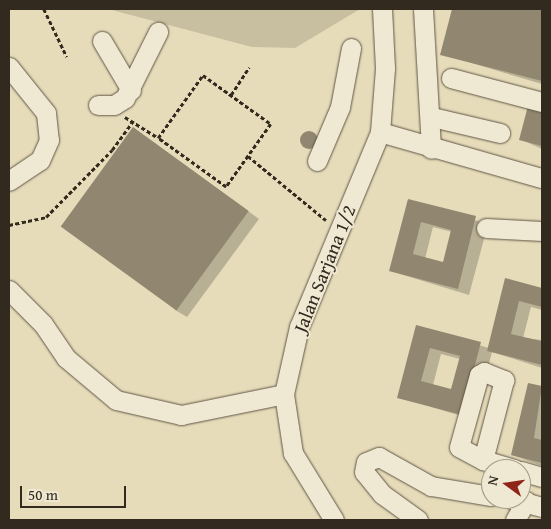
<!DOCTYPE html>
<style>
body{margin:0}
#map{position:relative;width:551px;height:529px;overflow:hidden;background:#e7dcba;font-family:"Gentium Book Plus",serif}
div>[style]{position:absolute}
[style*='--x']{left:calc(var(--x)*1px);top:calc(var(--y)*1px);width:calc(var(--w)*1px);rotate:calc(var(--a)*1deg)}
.green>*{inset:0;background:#c8bea0}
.shadow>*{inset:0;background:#0003}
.building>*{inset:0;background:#918770;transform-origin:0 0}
.round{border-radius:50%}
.path>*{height:2.5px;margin-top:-1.25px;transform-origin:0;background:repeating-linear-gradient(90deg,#332a1f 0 4px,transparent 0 6.5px)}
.roads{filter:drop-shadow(0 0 1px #605646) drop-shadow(0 0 1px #605646)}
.minor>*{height:19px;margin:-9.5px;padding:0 9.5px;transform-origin:9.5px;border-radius:9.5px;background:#efe8d2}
span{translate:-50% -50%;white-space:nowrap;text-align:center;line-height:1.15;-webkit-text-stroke:4px #efe8d2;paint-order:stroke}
.street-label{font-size:19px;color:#332a1f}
.frame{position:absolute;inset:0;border:10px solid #332a1f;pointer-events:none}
.north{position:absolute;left:481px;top:459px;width:50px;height:50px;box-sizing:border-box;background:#efe8d2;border:1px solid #a49c8a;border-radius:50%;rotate:284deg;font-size:14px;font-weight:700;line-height:20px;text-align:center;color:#332a1f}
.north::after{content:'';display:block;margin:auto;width:18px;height:22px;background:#8f2418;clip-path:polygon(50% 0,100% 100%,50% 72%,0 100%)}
.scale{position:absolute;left:20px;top:486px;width:106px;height:22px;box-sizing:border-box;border:2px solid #332a1f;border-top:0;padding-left:6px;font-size:15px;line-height:18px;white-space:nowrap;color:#332a1f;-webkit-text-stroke:4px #efe8d2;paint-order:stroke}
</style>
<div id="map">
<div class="green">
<i style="clip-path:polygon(108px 9px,360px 9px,295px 48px,252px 47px)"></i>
</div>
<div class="shadow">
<i style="clip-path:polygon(453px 9px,542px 9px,542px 84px,441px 54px)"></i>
<i style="clip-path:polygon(542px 107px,542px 149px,520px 139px)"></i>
<i style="clip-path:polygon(133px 128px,259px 219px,187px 317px,175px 310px)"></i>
<i style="clip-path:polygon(306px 134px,322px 139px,320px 151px,303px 145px)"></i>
<i style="clip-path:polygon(evenodd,408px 200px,488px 224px,469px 295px,390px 271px,408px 200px,433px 227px,452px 232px,444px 263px,425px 259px,433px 227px)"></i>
<i style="clip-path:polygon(evenodd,506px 280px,542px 289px,542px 310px,531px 307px,523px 338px,542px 340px,542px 368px,492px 352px,474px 420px,399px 397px,417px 327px,489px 348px,506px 280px,441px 354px,460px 359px,452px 390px,433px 385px,441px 354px)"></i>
<i style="clip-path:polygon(529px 384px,542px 387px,542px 466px,512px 455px)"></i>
</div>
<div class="building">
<i style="clip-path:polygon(452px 9px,542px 9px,542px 81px,440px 55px)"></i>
<i style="clip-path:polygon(529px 102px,542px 106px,542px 146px,519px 140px)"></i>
<i style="left:133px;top:127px;width:143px;height:123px;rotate:36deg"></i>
<i class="round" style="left:300px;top:131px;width:18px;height:18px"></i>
<i style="clip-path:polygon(evenodd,408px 199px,476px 216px,458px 289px,389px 271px,408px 199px,421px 222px,451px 230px,443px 262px,413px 254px,421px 222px)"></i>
<i style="clip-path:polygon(505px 278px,542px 288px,542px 307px,519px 301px,511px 334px,541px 341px,542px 337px,542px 365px,487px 351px)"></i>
<i style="clip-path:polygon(evenodd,416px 325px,481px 342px,462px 415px,397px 398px,416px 325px,430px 348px,460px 356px,451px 389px,421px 381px,430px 348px)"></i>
<i style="clip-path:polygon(528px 383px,542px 386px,534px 438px,542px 440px,542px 463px,511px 455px)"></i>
</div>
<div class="path">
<i style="--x:44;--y:9;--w:53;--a:64.4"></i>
<i style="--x:231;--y:95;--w:33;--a:-57"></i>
<i style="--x:125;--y:117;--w:39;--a:32"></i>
<i style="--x:158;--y:138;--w:77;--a:-54.5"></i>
<i style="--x:203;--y:75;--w:84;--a:35.8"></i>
<i style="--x:271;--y:124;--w:77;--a:125.5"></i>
<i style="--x:226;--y:187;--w:84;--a:-144.2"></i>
<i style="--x:248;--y:156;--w:101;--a:39.4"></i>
<i style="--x:9;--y:225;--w:38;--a:-12"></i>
<i style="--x:46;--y:217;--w:94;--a:-45.4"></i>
<i style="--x:112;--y:150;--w:36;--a:-54"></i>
</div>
<div class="roads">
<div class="minor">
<i style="--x:423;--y:9;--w:140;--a:86.7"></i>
<i style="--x:102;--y:41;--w:57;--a:59.4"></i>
<i style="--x:9;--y:67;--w:59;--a:51.2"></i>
<i style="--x:46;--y:113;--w:27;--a:84"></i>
<i style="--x:49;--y:140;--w:22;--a:114"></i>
<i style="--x:40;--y:160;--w:37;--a:146"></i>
<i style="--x:451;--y:78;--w:94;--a:14.8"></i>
<i style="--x:98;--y:105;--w:16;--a:0"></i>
<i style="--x:114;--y:105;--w:13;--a:-32"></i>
<i style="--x:125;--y:98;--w:74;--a:-63.4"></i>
<i style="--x:432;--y:117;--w:70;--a:13.2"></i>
<i style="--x:380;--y:132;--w:168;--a:15.9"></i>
<i style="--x:317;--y:161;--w:59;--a:-66.9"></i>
<i style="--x:340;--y:107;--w:60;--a:-79.4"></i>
<i style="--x:486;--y:228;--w:56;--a:3.1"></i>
<i style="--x:9;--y:290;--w:48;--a:45"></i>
<i style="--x:43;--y:324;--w:41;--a:55.9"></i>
<i style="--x:66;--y:358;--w:65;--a:40"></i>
<i style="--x:116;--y:400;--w:67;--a:13"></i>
<i style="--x:181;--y:415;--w:105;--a:-11.5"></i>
<i style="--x:484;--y:372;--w:22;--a:22"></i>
<i style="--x:504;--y:380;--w:83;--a:104.7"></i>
<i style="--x:483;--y:460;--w:27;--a:-152"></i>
<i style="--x:459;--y:447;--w:75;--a:-74.5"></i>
<i style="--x:479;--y:375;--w:6;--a:-31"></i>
<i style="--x:483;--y:460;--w:33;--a:16"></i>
<i style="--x:521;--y:471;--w:22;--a:16"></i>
<i style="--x:512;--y:499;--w:31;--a:15"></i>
<i style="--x:334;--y:520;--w:79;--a:-121.5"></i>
<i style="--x:293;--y:453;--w:60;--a:-98.7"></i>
<i style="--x:284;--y:394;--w:69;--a:-77.4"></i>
<i style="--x:299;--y:327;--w:211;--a:-67.4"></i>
<i style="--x:380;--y:132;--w:64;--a:-85.5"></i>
<i style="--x:385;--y:68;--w:59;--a:-92.9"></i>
<i style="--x:418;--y:520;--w:44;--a:-144.2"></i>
<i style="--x:382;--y:494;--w:28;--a:-129"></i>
<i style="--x:364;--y:472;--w:10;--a:-79"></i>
<i style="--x:366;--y:462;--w:14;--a:-21"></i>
<i style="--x:379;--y:457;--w:60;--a:29.1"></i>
<i style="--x:431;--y:486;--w:61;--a:9.5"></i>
<i style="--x:515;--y:520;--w:22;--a:-60"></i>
</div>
</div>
<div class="street-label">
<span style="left:325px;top:269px;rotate:-68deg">Jalan Sarjana 1/2</span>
</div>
<div class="frame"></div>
<div class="north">N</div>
<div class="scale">50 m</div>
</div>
